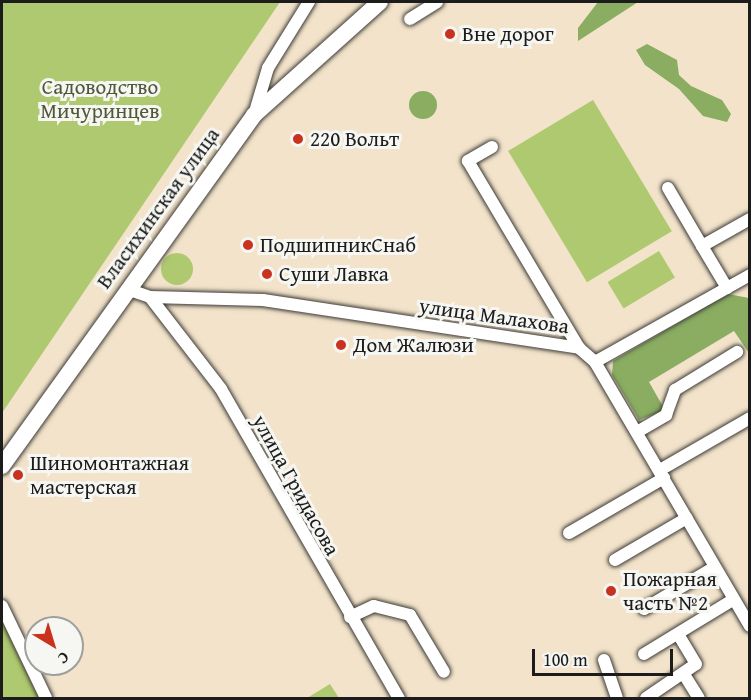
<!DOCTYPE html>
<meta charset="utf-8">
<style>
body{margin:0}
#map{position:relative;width:751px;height:700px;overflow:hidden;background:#f2e3ca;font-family:"Gentium Book Plus",serif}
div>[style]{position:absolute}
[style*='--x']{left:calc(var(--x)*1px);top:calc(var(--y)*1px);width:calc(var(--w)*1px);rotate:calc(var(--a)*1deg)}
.green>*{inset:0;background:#aec96f;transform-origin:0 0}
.round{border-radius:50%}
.forest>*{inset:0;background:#8aad62}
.roads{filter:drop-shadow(0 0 2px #3c3a36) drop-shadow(0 0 2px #3c3a36)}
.minor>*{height:12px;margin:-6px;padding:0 6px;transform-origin:6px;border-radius:6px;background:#fff}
.highway>*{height:16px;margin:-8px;padding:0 8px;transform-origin:8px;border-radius:8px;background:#fff}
.dots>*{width:16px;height:16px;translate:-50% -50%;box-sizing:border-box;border:3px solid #f6f6f2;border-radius:50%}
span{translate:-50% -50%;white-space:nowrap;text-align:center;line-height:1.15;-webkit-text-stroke:6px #f6f6f2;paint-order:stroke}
.poi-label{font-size:21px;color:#1c1c1c}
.left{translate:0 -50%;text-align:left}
.park-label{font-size:21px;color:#4f5939}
.street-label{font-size:21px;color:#1c1c1c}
.frame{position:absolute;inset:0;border:3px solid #1c1c1c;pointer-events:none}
.north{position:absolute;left:24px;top:616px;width:60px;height:60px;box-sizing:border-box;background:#f6f6f2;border:2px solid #9f9f9c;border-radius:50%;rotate:142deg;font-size:16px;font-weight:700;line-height:24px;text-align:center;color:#1c1c1c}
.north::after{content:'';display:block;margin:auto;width:21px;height:27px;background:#c8321e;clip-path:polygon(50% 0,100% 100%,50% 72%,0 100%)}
.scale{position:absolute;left:532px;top:649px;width:141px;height:27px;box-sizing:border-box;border:3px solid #1c1c1c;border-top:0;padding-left:8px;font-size:18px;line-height:21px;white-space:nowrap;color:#1c1c1c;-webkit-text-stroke:4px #f6f6f2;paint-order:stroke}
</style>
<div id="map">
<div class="green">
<i style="clip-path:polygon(2px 2px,280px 2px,2px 413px)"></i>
<i style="left:593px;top:100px;width:153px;height:99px;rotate:59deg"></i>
<i style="left:659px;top:251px;width:31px;height:60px;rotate:59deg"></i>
<i class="round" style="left:161px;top:253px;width:32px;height:32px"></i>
<i style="clip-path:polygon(2px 620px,39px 698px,2px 698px)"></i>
<i style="clip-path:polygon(330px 684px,339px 698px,307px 698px)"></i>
</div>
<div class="forest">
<i style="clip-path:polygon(598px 2px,638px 2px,578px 41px,578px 28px)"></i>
<i style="clip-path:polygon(647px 44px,677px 60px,679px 75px,691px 86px,722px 100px,731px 114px,727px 122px,703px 116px,679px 89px,645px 65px,636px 50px)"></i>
<i class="round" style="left:409px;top:91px;width:28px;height:28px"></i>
<i style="clip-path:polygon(728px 294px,749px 298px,749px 353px,734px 331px,649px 382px,665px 410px,639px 420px,612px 375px,613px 361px)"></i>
</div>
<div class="roads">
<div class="minor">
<i style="--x:410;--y:19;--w:32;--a:-32"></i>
<i style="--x:254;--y:115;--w:49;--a:-73.4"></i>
<i style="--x:268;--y:68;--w:78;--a:-58.2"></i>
<i style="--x:492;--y:147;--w:28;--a:150"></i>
<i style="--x:468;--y:161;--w:217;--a:59.3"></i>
<i style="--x:668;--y:188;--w:67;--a:59.6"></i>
<i style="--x:727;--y:288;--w:49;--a:-120.8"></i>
<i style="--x:702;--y:246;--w:55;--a:-29.4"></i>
<i style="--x:127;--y:289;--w:24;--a:19"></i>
<i style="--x:150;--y:297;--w:113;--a:1.5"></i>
<i style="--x:263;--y:300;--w:320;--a:8.6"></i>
<i style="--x:579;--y:348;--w:21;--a:41"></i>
<i style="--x:595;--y:362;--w:306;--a:59.6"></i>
<i style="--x:150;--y:297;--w:116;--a:52.3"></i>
<i style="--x:221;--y:389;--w:357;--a:60.1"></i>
<i style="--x:595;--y:362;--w:178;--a:-29.3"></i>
<i style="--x:637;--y:432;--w:34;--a:-30"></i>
<i style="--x:666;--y:415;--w:27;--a:-70"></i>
<i style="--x:675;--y:390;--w:73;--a:-31.5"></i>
<i style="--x:660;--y:470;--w:104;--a:-30"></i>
<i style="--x:569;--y:533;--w:110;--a:-30.1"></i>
<i style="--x:615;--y:560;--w:83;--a:-30.3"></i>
<i style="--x:2;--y:606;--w:102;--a:64.4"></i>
<i style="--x:644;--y:609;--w:82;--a:-30.6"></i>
<i style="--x:350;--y:617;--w:26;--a:-25"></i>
<i style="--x:374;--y:606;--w:37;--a:14"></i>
<i style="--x:410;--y:615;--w:66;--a:59.2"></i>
<i style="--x:644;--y:654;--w:105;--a:-31.4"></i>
<i style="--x:604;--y:660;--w:40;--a:71.1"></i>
<i style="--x:685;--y:676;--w:26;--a:58"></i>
<i style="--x:646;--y:698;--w:60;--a:-34.2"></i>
<i style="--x:696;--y:664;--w:35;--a:-121"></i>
</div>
<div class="highway">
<i style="--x:2;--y:466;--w:432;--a:-54.3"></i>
<i style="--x:254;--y:115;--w:169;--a:-41.9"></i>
</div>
</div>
<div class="dots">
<i style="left:450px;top:34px;background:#c8321e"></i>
<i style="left:298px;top:139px;background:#c8321e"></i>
<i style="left:248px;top:245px;background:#c8321e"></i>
<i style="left:267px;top:274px;background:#c8321e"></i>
<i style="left:341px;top:345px;background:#c8321e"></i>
<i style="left:18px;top:475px;background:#c8321e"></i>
<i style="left:611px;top:591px;background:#c8321e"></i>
</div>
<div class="poi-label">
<span class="left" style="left:462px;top:34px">Вне дорог</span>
<span class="left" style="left:310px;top:139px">220 Вольт</span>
<span class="left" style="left:260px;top:245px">ПодшипникСнаб</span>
<span class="left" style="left:279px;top:274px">Суши Лавка</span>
<span class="left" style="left:353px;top:345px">Дом Жалюзи</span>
<span class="left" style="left:30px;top:475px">Шиномонтажная<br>мастерская</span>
<span class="left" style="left:623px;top:591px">Пожарная<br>часть №2</span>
</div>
<div class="park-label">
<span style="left:100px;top:99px">Садоводство<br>Мичуринцев</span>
</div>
<div class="street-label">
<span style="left:158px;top:208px;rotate:-54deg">Власихинская улица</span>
<span style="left:494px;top:316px;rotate:8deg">улица Малахова</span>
<span style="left:296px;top:485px;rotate:61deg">улица Гридасова</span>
</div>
<div class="frame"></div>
<div class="north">С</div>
<div class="scale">100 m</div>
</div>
